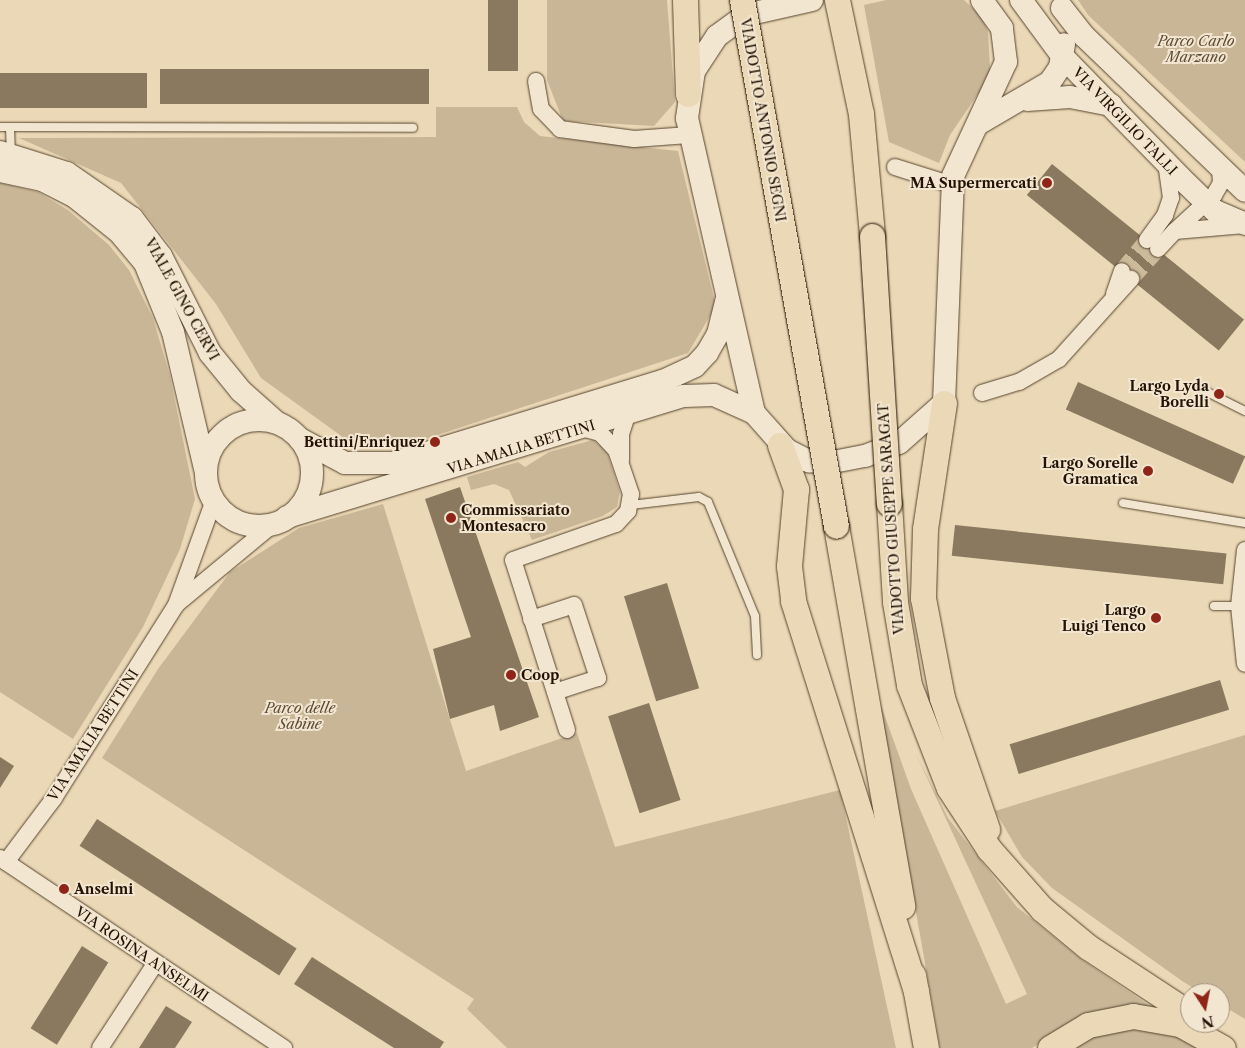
<!DOCTYPE html>
<style>
body{margin:0}
#map{position:relative;width:1245px;height:1048px;overflow:hidden;background:#ebd8b6;font-family:"Libre Caslon Text",serif}
div>[style]{position:absolute}
[style*='--x']{left:calc(var(--x)*1px);top:calc(var(--y)*1px);width:calc(var(--w)*1px);rotate:calc(var(--a)*1deg)}
.green>*{inset:0;background:#c9b697}
.building>*{inset:0;background:#8b795f;transform-origin:0 0}
.street-tunnel>*{height:16px;margin-top:-8px;transform-origin:0;background:repeating-linear-gradient(90deg,#cdba9b 0 16px,transparent 0 24px)}
.roads{filter:drop-shadow(0 0 1px #55442e) drop-shadow(0 0 1px #55442e)}
.lane>*{height:8px;margin:-4px;padding:0 4px;transform-origin:4px;border-radius:4px;background:#f2e6d0}
.street>*{height:16px;margin:-8px;padding:0 8px;transform-origin:8px;border-radius:8px;background:#f2e6d0}
.secondary>*{height:22px;margin:-11px;padding:0 11px;transform-origin:11px;border-radius:11px;background:#f2e6d0}
.secondary>.ring{margin:-11px;padding:0;box-sizing:content-box;background:none;border:22px solid #f2e6d0;border-radius:50%}
.primary>*{height:25px;margin:-12.5px;padding:0 12.5px;transform-origin:12.5px;border-radius:12.5px;background:#ebd8b6}
.bridges{filter:drop-shadow(0 0 1px #231201) drop-shadow(0 0 1px #231201)}
.primary-bridge>*{height:25px;margin:-12.5px;padding:0 12.5px;transform-origin:12.5px;border-radius:12.5px;background:#ebd8b6}
.dots>*{width:14px;height:14px;translate:-50% -50%;box-sizing:border-box;border:2px solid #f2e6d0;border-radius:50%}
span{translate:-50% -50%;white-space:nowrap;text-align:center;line-height:1.15;-webkit-text-stroke:4px #f2e6d0;paint-order:stroke}
.park-label{font-size:14px;color:#5d4b36;font-style:italic}
.street-label{font-size:14px;color:#231201}
.poi-label{font-size:14px;color:#231201;font-weight:700}
.right{translate:-100% -50%;text-align:right}
.left{translate:0 -50%;text-align:left}
.north{position:absolute;left:1180px;top:983px;width:50px;height:50px;box-sizing:border-box;background:#f2e6d0;border:1px solid #9f917d;border-radius:50%;rotate:169deg;font-size:14px;font-weight:700;line-height:20px;text-align:center;color:#231201}
.north::after{content:'';display:block;margin:auto;width:18px;height:22px;background:#8f2418;clip-path:polygon(50% 0,100% 100%,50% 72%,0 100%)}
</style>
<div id="map">
<div class="green">
<i style="clip-path:polygon(547px 0,667px 0,675px 102px,654px 126px,563px 121px,547px 80px)"></i>
<i style="clip-path:polygon(886px 0,964px 0,981px 16px,988px 31px,990px 68px,986px 82px,950px 135px,939px 163px,889px 142px,864px 5px)"></i>
<i style="clip-path:polygon(1078px 0,1245px 0,1245px 162px,1088px 15px)"></i>
<i style="clip-path:polygon(436px 107px,517px 107px,524px 122px,540px 136px,678px 151px,716px 306px,688px 353px,419px 441px,351px 443px,261px 378px,216px 304px,121px 183px,19px 138px,436px 137px)"></i>
<i style="clip-path:polygon(0 183px,38px 192px,68px 210px,109px 245px,129px 270px,153px 318px,170px 376px,195px 499px,180px 549px,143px 627px,73px 739px,0 692px)"></i>
<i style="clip-path:polygon(593px 440px,607px 452px,620px 492px,617px 507px,603px 516px,532px 540px,509px 490px,494px 484px,471px 490px,467px 477px,518px 462px,525px 467px,549px 452px)"></i>
<i style="clip-path:polygon(383px 504px,466px 771px,577px 733px,615px 847px,840px 790px,896px 1048px,507px 1048px,467px 1009px,474px 999px,102px 758px,158px 669px,230px 572px,299px 528px)"></i>
<i style="clip-path:polygon(878px 697px,911px 789px,1006px 1004px,1027px 994px,916px 754px,948px 818px,1017px 907px,1081px 959px,1150px 1006px,1078px 1018px,1032px 1048px,940px 1048px)"></i>
<i style="clip-path:polygon(1245px 735px,1245px 1019px,1220px 1004px,1220px 993px,1202px 993px,1182px 981px,1052px 888px,1022px 857px,995px 811px)"></i>
<i style="clip-path:polygon(1144px 1023px,1209px 1048px,1060px 1048px,1079px 1034px)"></i>
</div>
<div class="building">
<i style="left:488px;top:0;width:30px;height:71px"></i>
<i style="left:429px;top:69px;width:35px;height:269px;rotate:90deg"></i>
<i style="left:147px;top:73px;width:35px;height:147px;rotate:90deg"></i>
<i style="left:1052px;top:164px;width:247px;height:40px;rotate:39deg"></i>
<i style="left:1078px;top:382px;width:183px;height:30px;rotate:24deg"></i>
<i style="clip-path:polygon(460px 487px,539px 717px,500px 731px,494px 705px,450px 719px,433px 649px,471px 637px,425px 499px)"></i>
<i style="left:955px;top:525px;width:273px;height:31px;rotate:6deg"></i>
<i style="left:667px;top:583px;width:110px;height:45px;rotate:73deg"></i>
<i style="left:1220px;top:680px;width:31px;height:220px;rotate:73deg"></i>
<i style="left:649px;top:703px;width:102px;height:43px;rotate:72deg"></i>
<i style="clip-path:polygon(0 757px,14px 766px,0 788px)"></i>
<i style="left:97px;top:819px;width:238px;height:32px;rotate:33deg"></i>
<i style="left:82px;top:946px;width:31px;height:97px;rotate:32deg"></i>
<i style="clip-path:polygon(312px 957px,444px 1042px,440px 1048px,394px 1048px,294px 984px)"></i>
<i style="clip-path:polygon(166px 1006px,192px 1022px,175px 1048px,139px 1048px)"></i>
</div>
<div class="street-tunnel">
<i style="--x:1122;--y:271;--w:40;--a:-51"></i>
<i style="--x:1131;--y:279;--w:40;--a:-48"></i>
</div>
<div class="roads">
<div class="lane">
<i style="--x:0;--y:127;--w:10;--a:0"></i>
<i style="--x:10;--y:127;--w:26;--a:88"></i>
<i style="--x:10;--y:127;--w:403;--a:0.1"></i>
<i style="--x:1199;--y:388;--w:51;--a:26.6"></i>
<i style="--x:1123;--y:503;--w:124;--a:9.3"></i>
<i style="--x:631;--y:505;--w:68;--a:-6.7"></i>
<i style="--x:699;--y:497;--w:10;--a:29"></i>
<i style="--x:708;--y:502;--w:123;--a:67.6"></i>
<i style="--x:755;--y:616;--w:39;--a:87"></i>
<i style="--x:1214;--y:606;--w:25;--a:0"></i>
</div>
<div class="street">
<i style="--x:536;--y:81;--w:28;--a:80"></i>
<i style="--x:541;--y:109;--w:28;--a:46"></i>
<i style="--x:560;--y:129;--w:75;--a:7.7"></i>
<i style="--x:634;--y:139;--w:55;--a:-4.2"></i>
<i style="--x:895;--y:167;--w:60;--a:17.5"></i>
<i style="--x:1175;--y:231;--w:53;--a:-42.7"></i>
<i style="--x:1214;--y:195;--w:14;--a:-60"></i>
<i style="--x:1221;--y:183;--w:15;--a:-94"></i>
<i style="--x:1147;--y:240;--w:31;--a:-54"></i>
<i style="--x:1165;--y:215;--w:18;--a:-71"></i>
<i style="--x:1171;--y:198;--w:34;--a:-98"></i>
<i style="--x:1158;--y:249;--w:25;--a:-47"></i>
<i style="--x:1175;--y:231;--w:70;--a:-4.9"></i>
<i style="--x:1114;--y:294;--w:24;--a:-71"></i>
<i style="--x:982;--y:393;--w:39;--a:-17"></i>
<i style="--x:1019;--y:382;--w:46;--a:-29.9"></i>
<i style="--x:1059;--y:359;--w:108;--a:-48"></i>
<i style="--x:621;--y:460;--w:26;--a:-90"></i>
<i style="--x:621;--y:434;--w:22;--a:-72"></i>
<i style="--x:1245;--y:550;--w:56;--a:96.1"></i>
<i style="--x:1239;--y:606;--w:58;--a:84.1"></i>
<i style="--x:178;--y:603;--w:127;--a:-39.6"></i>
<i style="--x:531;--y:619;--w:45;--a:-18"></i>
<i style="--x:574;--y:605;--w:77;--a:71.8"></i>
<i style="--x:598;--y:678;--w:45;--a:162"></i>
<i style="--x:567;--y:730;--w:178;--a:-107.6"></i>
<i style="--x:513;--y:560;--w:109;--a:-19.3"></i>
<i style="--x:616;--y:524;--w:18;--a:-47"></i>
<i style="--x:628;--y:511;--w:17;--a:-80"></i>
<i style="--x:631;--y:494;--w:46;--a:-108.8"></i>
<i style="--x:616;--y:450;--w:23;--a:-133"></i>
<i style="--x:600;--y:433;--w:20;--a:-165"></i>
<i style="--x:0;--y:858;--w:342;--a:33.8"></i>
<i style="--x:6;--y:862;--w:80;--a:-53.1"></i>
<i style="--x:54;--y:798;--w:228;--a:-57.7"></i>
<i style="--x:176;--y:605;--w:112;--a:-70.1"></i>
<i style="--x:100;--y:1048;--w:100;--a:-56.8"></i>
</div>
<div class="secondary">
<i style="--x:812;--y:0;--w:68;--a:167.2"></i>
<i style="--x:746;--y:15;--w:36;--a:144"></i>
<i style="--x:717;--y:36;--w:42;--a:123.3"></i>
<i style="--x:694;--y:71;--w:48;--a:98.5"></i>
<i style="--x:687;--y:118;--w:303;--a:77.2"></i>
<i style="--x:754;--y:413;--w:50;--a:48.3"></i>
<i style="--x:787;--y:450;--w:25;--a:27"></i>
<i style="--x:809;--y:461;--w:19;--a:6"></i>
<i style="--x:828;--y:463;--w:38;--a:-11"></i>
<i style="--x:865;--y:456;--w:36;--a:-21"></i>
<i style="--x:899;--y:443;--w:60;--a:-41.6"></i>
<i style="--x:944;--y:403;--w:227;--a:-87.7"></i>
<i style="--x:953;--y:176;--w:126;--a:-65.1"></i>
<i style="--x:1006;--y:62;--w:34;--a:-97"></i>
<i style="--x:1002;--y:28;--w:34;--a:-126"></i>
<i style="--x:1021;--y:0;--w:71;--a:53.6"></i>
<i style="--x:1063;--y:57;--w:177;--a:45.7"></i>
<i style="--x:1187;--y:184;--w:39;--a:44"></i>
<i style="--x:1215;--y:211;--w:33;--a:23"></i>
<i style="--x:1062;--y:8;--w:36;--a:52"></i>
<i style="--x:1084;--y:36;--w:223;--a:43.9"></i>
<i style="--x:1027;--y:100;--w:43;--a:-4"></i>
<i style="--x:1070;--y:97;--w:42;--a:11"></i>
<i style="--x:978;--y:124;--w:83;--a:-30.3"></i>
<i style="--x:1050;--y:82;--w:18;--a:-56"></i>
<i style="--x:1060;--y:67;--w:23;--a:-80"></i>
<i style="--x:0;--y:152;--w:70;--a:17.4"></i>
<i style="--x:67;--y:173;--w:79;--a:34.7"></i>
<i style="--x:132;--y:218;--w:48;--a:52.7"></i>
<i style="--x:161;--y:256;--w:109;--a:63.2"></i>
<i style="--x:210;--y:353;--w:49;--a:50.8"></i>
<i style="--x:241;--y:391;--w:47;--a:41.5"></i>
<i style="--x:0;--y:171;--w:43;--a:12.1"></i>
<i style="--x:42;--y:180;--w:37;--a:27"></i>
<i style="--x:75;--y:197;--w:56;--a:38.5"></i>
<i style="--x:119;--y:232;--w:40;--a:50"></i>
<i style="--x:145;--y:263;--w:74;--a:67.9"></i>
<i style="--x:173;--y:332;--w:145;--a:76.8"></i>
<i class="ring" style="left:206px;top:420px;width:84px;height:84px"></i>
<i style="--x:300;--y:439;--w:51;--a:28.1"></i>
<i style="--x:345;--y:463;--w:49;--a:0"></i>
<i style="--x:394;--y:463;--w:281;--a:-17"></i>
<i style="--x:663;--y:381;--w:35;--a:-25"></i>
<i style="--x:695;--y:366;--w:18;--a:-47"></i>
<i style="--x:707;--y:353;--w:22;--a:-60"></i>
<i style="--x:718;--y:334;--w:34;--a:-76"></i>
<i style="--x:287;--y:517;--w:415;--a:-17"></i>
<i style="--x:684;--y:396;--w:30;--a:-2"></i>
<i style="--x:714;--y:395;--w:44;--a:24.2"></i>
</div>
<div class="primary">
<i style="--x:685;--y:0;--w:94;--a:88.2"></i>
<i style="--x:837;--y:0;--w:116;--a:78.1"></i>
<i style="--x:861;--y:114;--w:122;--a:84.8"></i>
<i style="--x:944;--y:403;--w:127;--a:98.6"></i>
<i style="--x:925;--y:529;--w:69;--a:91.7"></i>
<i style="--x:923;--y:598;--w:102;--a:79.2"></i>
<i style="--x:942;--y:698;--w:139;--a:71"></i>
<i style="--x:780;--y:445;--w:47;--a:70"></i>
<i style="--x:796;--y:489;--w:77;--a:95.2"></i>
<i style="--x:789;--y:566;--w:35;--a:83"></i>
<i style="--x:793;--y:601;--w:409;--a:72.5"></i>
<i style="--x:889;--y:503;--w:99;--a:86.5"></i>
<i style="--x:895;--y:602;--w:84;--a:80.4"></i>
<i style="--x:909;--y:685;--w:110;--a:68.8"></i>
<i style="--x:949;--y:788;--w:73;--a:56.7"></i>
<i style="--x:989;--y:849;--w:80;--a:48.5"></i>
<i style="--x:1042;--y:909;--w:60;--a:39.6"></i>
<i style="--x:1088;--y:947;--w:122;--a:33.3"></i>
<i style="--x:836;--y:526;--w:386;--a:80.1"></i>
<i style="--x:913;--y:975;--w:74;--a:79.9"></i>
<i style="--x:1050;--y:1048;--w:44;--a:-31.2"></i>
<i style="--x:1088;--y:1025;--w:46;--a:-11.3"></i>
<i style="--x:1133;--y:1016;--w:48;--a:9.7"></i>
<i style="--x:1180;--y:1024;--w:49;--a:29.2"></i>
</div>
</div>
<div class="bridges">
<div class="primary-bridge">
<i style="--x:742;--y:0;--w:534;--a:79.87"></i>
<i style="--x:872;--y:236;--w:268;--a:86.4"></i>
</div>
</div>
<div class="dots">
<i style="left:1047px;top:183px;background:#8f2418"></i>
<i style="left:1219px;top:394px;background:#8f2418"></i>
<i style="left:435px;top:442px;background:#8f2418"></i>
<i style="left:1148px;top:471px;background:#8f2418"></i>
<i style="left:451px;top:518px;background:#8f2418"></i>
<i style="left:1156px;top:618px;background:#8f2418"></i>
<i style="left:511px;top:675px;background:#8f2418"></i>
<i style="left:64px;top:889px;background:#8f2418"></i>
</div>
<div class="park-label">
<span style="left:1196px;top:49px">Parco Carlo<br>Marzano</span>
<span style="left:300px;top:716px">Parco delle<br>Sabine</span>
</div>
<div class="street-label">
<span style="left:763px;top:120px;rotate:80deg">VIADOTTO ANTONIO SEGNI</span>
<span style="left:1125px;top:121px;rotate:46deg">VIA VIRGILIO TALLI</span>
<span style="left:182px;top:299px;rotate:61deg">VIALE GINO CERVI</span>
<span style="left:521px;top:447px;rotate:-17deg">VIA AMALIA BETTINI</span>
<span style="left:891px;top:519px;rotate:-94deg">VIADOTTO GIUSEPPE SARAGAT</span>
<span style="left:93px;top:735px;rotate:-57deg">VIA AMALIA BETTINI</span>
<span style="left:142px;top:954px;rotate:34deg">VIA ROSINA ANSELMI</span>
</div>
<div class="poi-label">
<span class="right" style="left:1037px;top:183px">MA Supermercati</span>
<span class="right" style="left:1209px;top:394px">Largo Lyda<br>Borelli</span>
<span class="right" style="left:425px;top:442px">Bettini/Enriquez</span>
<span class="right" style="left:1138px;top:471px">Largo Sorelle<br>Gramatica</span>
<span class="left" style="left:461px;top:518px">Commissariato<br>Montesacro</span>
<span class="right" style="left:1146px;top:618px">Largo<br>Luigi Tenco</span>
<span class="left" style="left:521px;top:675px">Coop</span>
<span class="left" style="left:74px;top:889px">Anselmi</span>
</div>
<div class="north">N</div>
</div>
